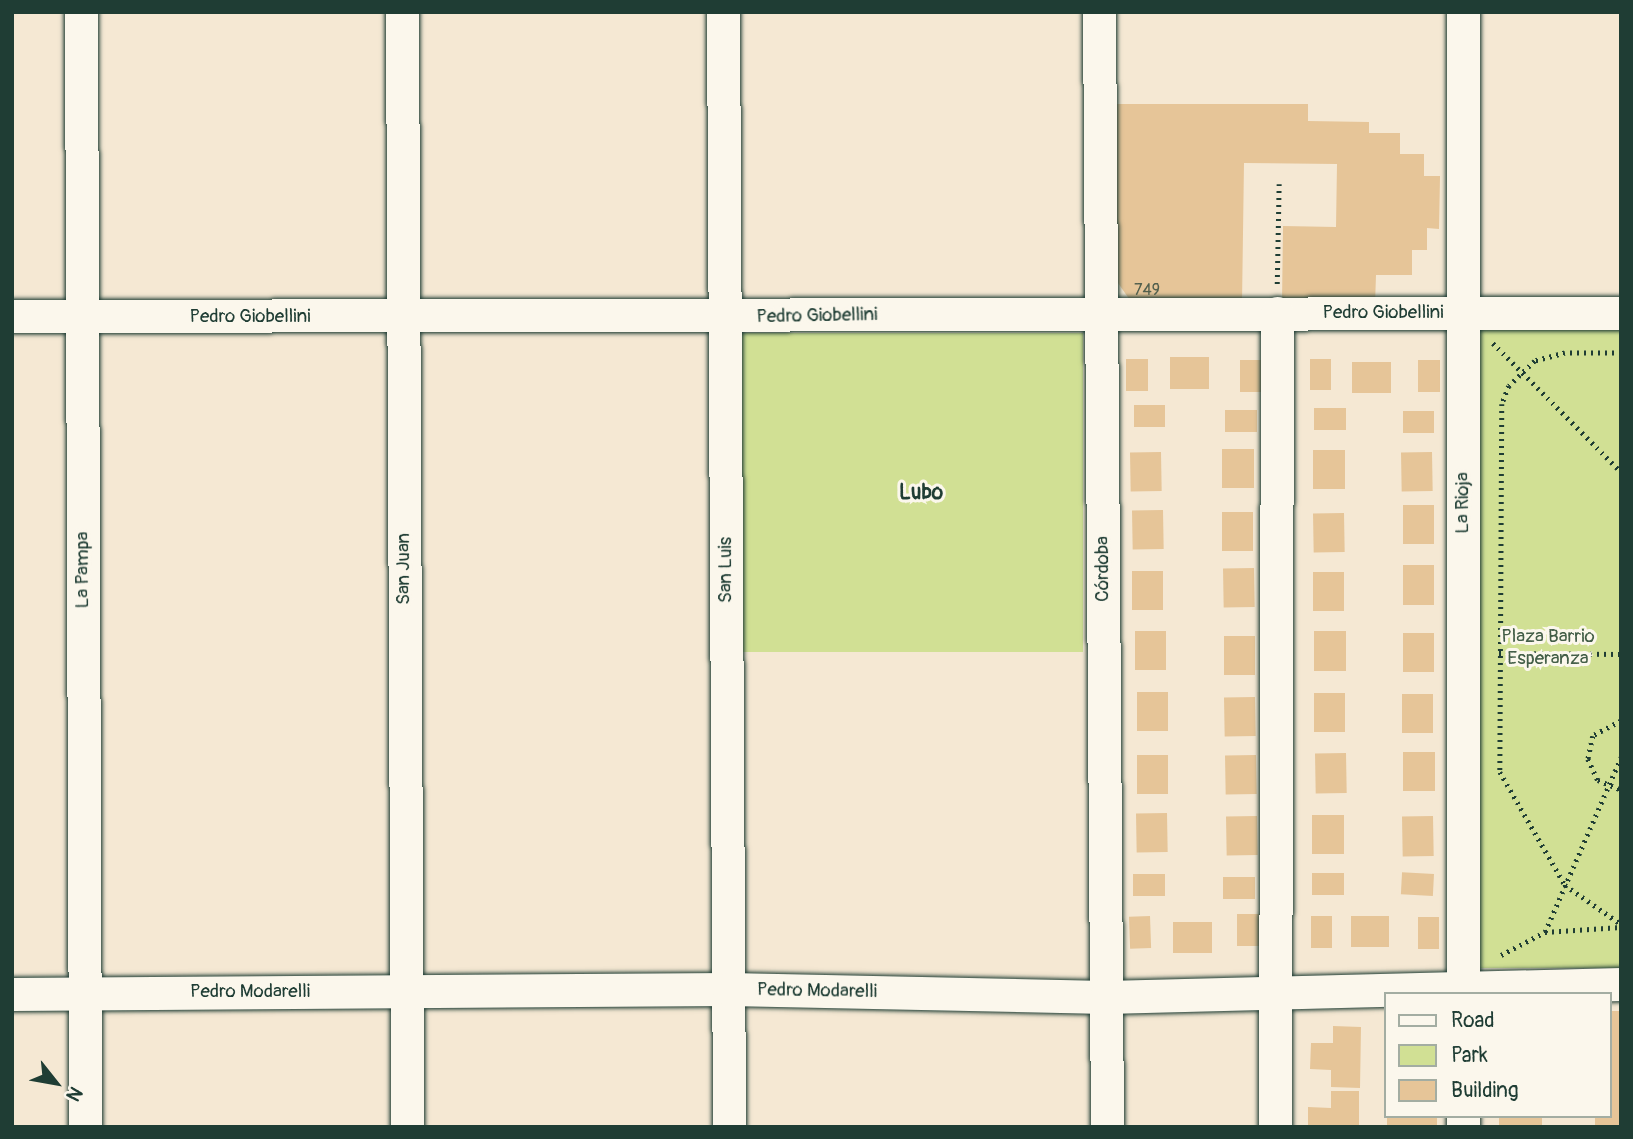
<!DOCTYPE html>
<meta charset="utf-8">
<style>
body{margin:0}
#map{position:relative;width:1633px;height:1139px;overflow:hidden;background:#f5e8d3;font-family:Pangolin,sans-serif}
div>[style]{position:absolute}
[style*='--x']{left:calc(var(--x)*1px);top:calc(var(--y)*1px);width:calc(var(--w)*1px);rotate:calc(var(--a)*1deg)}
.green>*{inset:0;background:#d1e094;transform-origin:0 0}
.building>*{inset:0;background:#e6c598;transform-origin:0 0}
.path>*{height:4.5px;margin-top:-2.25px;transform-origin:0;background:repeating-linear-gradient(90deg,#1f3d34 0 2px,transparent 0 7px)}
.roads{filter:drop-shadow(0 0 2px #1f3d34) drop-shadow(0 0 2px #1f3d34)}
.minor>*{height:33px;margin:-16.5px;padding:0 16.5px;transform-origin:16.5px;border-radius:16.5px;background:#fbf7ec}
span{translate:-50% -50%;white-space:nowrap;text-align:center;line-height:1.15;-webkit-text-stroke:6px #fbf7ec;paint-order:stroke}
.number-label{font-size:16px;color:#515f4d}
.number-label span{-webkit-text-stroke-width:0}
.street-label{font-size:19px;color:#1f3d34}
.park-label{font-size:19px;color:#435e47}
.neighbourhood-label{font-size:21px;color:#1f3d34;font-weight:700}
.frame{position:absolute;inset:0;border:14px solid #1f3d34;pointer-events:none}
.legend{position:absolute;left:1384px;top:992px;width:228px;height:126px;box-sizing:border-box;background:#fbf7ec;border:2px solid #a3ada2;margin:0;padding:9px 12px;list-style:none;font-size:21px;color:#1f3d34}
.legend li{display:flex;align-items:center;gap:14px;height:35px}
.legend b{width:35px;border:2px solid #a3ada2}
.north{position:absolute;left:21px;top:1048px;width:70px;height:70px;-webkit-text-stroke:5px #fbf7ec;paint-order:stroke;rotate:121deg;font-size:19px;font-weight:700;line-height:28px;text-align:center;color:#1f3d34}
.north::after{content:'';display:block;margin:auto;width:24px;height:32px;background:#1f3d34;clip-path:polygon(50% 0,100% 100%,50% 72%,0 100%)}
</style>
<div id="map">
<div class="green">
<i style="left:1479px;top:328px;width:142px;height:640px"></i>
<i style="left:1083px;top:333px;width:319px;height:341px;rotate:90deg"></i>
</div>
<div class="building">
<i style="clip-path:polygon(1112px 104px,1308px 104px,1308px 121px,1369px 122px,1369px 133px,1400px 133px,1400px 154px,1424px 154px,1424px 176px,1440px 176px,1439px 229px,1427px 228px,1427px 250px,1412px 250px,1412px 275px,1376px 275px,1375px 305px,1282px 305px,1283px 226px,1336px 227px,1337px 164px,1244px 163px,1242px 304px,1132px 303px,1111px 273px)"></i>
<i style="left:1209px;top:357px;width:32px;height:39px;rotate:90deg"></i>
<i style="left:1126px;top:359px;width:22px;height:32px"></i>
<i style="left:1310px;top:359px;width:21px;height:31px"></i>
<i style="left:1240px;top:360px;width:21px;height:32px"></i>
<i style="left:1418px;top:360px;width:22px;height:32px"></i>
<i style="left:1352px;top:362px;width:39px;height:31px"></i>
<i style="left:1134px;top:405px;width:31px;height:22px"></i>
<i style="left:1346px;top:408px;width:22px;height:32px;rotate:90deg"></i>
<i style="left:1257px;top:410px;width:22px;height:32px;rotate:90deg"></i>
<i style="left:1403px;top:411px;width:31px;height:22px"></i>
<i style="left:1222px;top:449px;width:32px;height:39px"></i>
<i style="left:1345px;top:450px;width:39px;height:32px;rotate:90deg"></i>
<i style="left:1161px;top:452px;width:39px;height:31px;rotate:89deg"></i>
<i style="left:1432px;top:452px;width:39px;height:31px;rotate:89deg"></i>
<i style="left:1434px;top:505px;width:39px;height:31px;rotate:90deg"></i>
<i style="left:1163px;top:510px;width:39px;height:31px;rotate:89deg"></i>
<i style="left:1222px;top:512px;width:31px;height:39px"></i>
<i style="left:1344px;top:513px;width:39px;height:31px;rotate:89deg"></i>
<i style="left:1403px;top:565px;width:31px;height:40px"></i>
<i style="left:1254px;top:568px;width:39px;height:31px;rotate:89deg"></i>
<i style="left:1132px;top:571px;width:31px;height:39px"></i>
<i style="left:1313px;top:572px;width:31px;height:39px"></i>
<i style="left:1135px;top:631px;width:31px;height:39px"></i>
<i style="left:1314px;top:631px;width:32px;height:40px"></i>
<i style="left:1403px;top:633px;width:31px;height:39px"></i>
<i style="left:1224px;top:636px;width:31px;height:39px"></i>
<i style="left:1137px;top:692px;width:31px;height:39px"></i>
<i style="left:1314px;top:693px;width:31px;height:39px"></i>
<i style="left:1402px;top:694px;width:31px;height:39px"></i>
<i style="left:1255px;top:697px;width:39px;height:31px;rotate:89deg"></i>
<i style="left:1403px;top:752px;width:32px;height:39px"></i>
<i style="left:1346px;top:753px;width:40px;height:31px;rotate:89deg"></i>
<i style="left:1137px;top:755px;width:31px;height:39px"></i>
<i style="left:1256px;top:755px;width:39px;height:31px;rotate:89deg"></i>
<i style="left:1167px;top:813px;width:39px;height:31px;rotate:89deg"></i>
<i style="left:1312px;top:815px;width:32px;height:39px"></i>
<i style="left:1257px;top:816px;width:39px;height:31px;rotate:89deg"></i>
<i style="left:1433px;top:816px;width:40px;height:31px;rotate:89deg"></i>
<i style="left:1312px;top:873px;width:32px;height:22px"></i>
<i style="left:1133px;top:874px;width:32px;height:22px"></i>
<i style="left:1434px;top:874px;width:22px;height:32px;rotate:93deg"></i>
<i style="left:1223px;top:877px;width:32px;height:22px"></i>
<i style="left:1259px;top:914px;width:32px;height:22px;rotate:90deg"></i>
<i style="left:1150px;top:916px;width:32px;height:21px;rotate:88deg"></i>
<i style="left:1311px;top:916px;width:21px;height:32px"></i>
<i style="left:1351px;top:916px;width:38px;height:31px"></i>
<i style="left:1418px;top:917px;width:21px;height:32px"></i>
<i style="left:1173px;top:922px;width:39px;height:31px"></i>
<i style="clip-path:polygon(1610px 1011px,1621px 1011px,1621px 1127px,1595px 1127px,1595px 1116px,1610px 1116px)"></i>
<i style="clip-path:polygon(1333px 1026px,1361px 1027px,1360px 1088px,1331px 1087px,1331px 1070px,1310px 1069px,1311px 1043px,1333px 1043px)"></i>
<i style="clip-path:polygon(1331px 1091px,1359px 1091px,1359px 1127px,1308px 1127px,1308px 1107px,1331px 1108px)"></i>
<i style="left:1387px;top:1116px;width:50px;height:11px"></i>
<i style="left:1499px;top:1116px;width:43px;height:11px"></i>
</div>
<div class="path">
<i style="--x:1277;--y:284;--w:100;--a:-88.9"></i>
<i style="--x:1493;--y:343;--w:182;--a:45.2"></i>
<i style="--x:1621;--y:353;--w:56;--a:180"></i>
<i style="--x:1565;--y:353;--w:31;--a:165"></i>
<i style="--x:1535;--y:361;--w:36;--a:136"></i>
<i style="--x:1509;--y:386;--w:19;--a:111"></i>
<i style="--x:1502;--y:404;--w:368;--a:90.3"></i>
<i style="--x:1500;--y:772;--w:130;--a:60.1"></i>
<i style="--x:1565;--y:885;--w:68;--a:34.9"></i>
<i style="--x:1499;--y:653;--w:122;--a:0.5"></i>
<i style="--x:1621;--y:721;--w:32;--a:152"></i>
<i style="--x:1593;--y:736;--w:24;--a:102"></i>
<i style="--x:1588;--y:759;--w:23;--a:65"></i>
<i style="--x:1598;--y:780;--w:25;--a:23"></i>
<i style="--x:1545;--y:932;--w:76;--a:-3.8"></i>
<i style="--x:1501;--y:955;--w:50;--a:-27.6"></i>
<i style="--x:1545;--y:932;--w:191;--a:-66.5"></i>
</div>
<div class="roads">
<div class="minor">
<i style="--x:81;--y:12;--w:1115;--a:89.79"></i>
<i style="--x:402;--y:12;--w:1115;--a:89.74"></i>
<i style="--x:723;--y:12;--w:1115;--a:89.69"></i>
<i style="--x:1099;--y:12;--w:1115;--a:89.59"></i>
<i style="--x:1463;--y:12;--w:982;--a:90"></i>
<i style="--x:12;--y:316;--w:1609;--a:-0.11"></i>
<i style="--x:12;--y:994;--w:717;--a:-0.4"></i>
<i style="--x:729;--y:989;--w:377;--a:1.2"></i>
<i style="--x:1106;--y:997;--w:515;--a:-1.45"></i>
<i style="--x:1463;--y:1116;--w:11;--a:90"></i>
<i style="--x:1275;--y:1127;--w:814;--a:-89.86"></i>
</div>
</div>
<div class="number-label">
<span style="left:1147px;top:290px">749</span>
</div>
<div class="street-label">
<span style="left:1383px;top:313px">Pedro Giobellini</span>
<span style="left:817px;top:316px;rotate:-1deg">Pedro Giobellini</span>
<span style="left:250px;top:317px">Pedro Giobellini</span>
<span style="left:1463px;top:503px;rotate:-90deg">La Rioja</span>
<span style="left:404px;top:569px;rotate:-90deg">San Juan</span>
<span style="left:1103px;top:569px;rotate:-90deg">Córdoba</span>
<span style="left:83px;top:570px;rotate:-90deg">La Pampa</span>
<span style="left:726px;top:570px;rotate:-90deg">San Luis</span>
<span style="left:817px;top:991px;rotate:1deg">Pedro Modarelli</span>
<span style="left:250px;top:992px">Pedro Modarelli</span>
</div>
<div class="park-label">
<span style="left:1548px;top:648px">Plaza Barrio<br>Esperanza</span>
</div>
<div class="neighbourhood-label">
<span style="left:921px;top:493px">Lubo</span>
</div>
<div class="frame"></div>
<ul class="legend">
<li><b style="height:9px;background:#fbf7ec"></b>Road</li>
<li><b style="height:19px;background:#d1e094"></b>Park</li>
<li><b style="height:19px;background:#e6c598"></b>Building</li>
</ul>
<div class="north">N</div>
</div>
